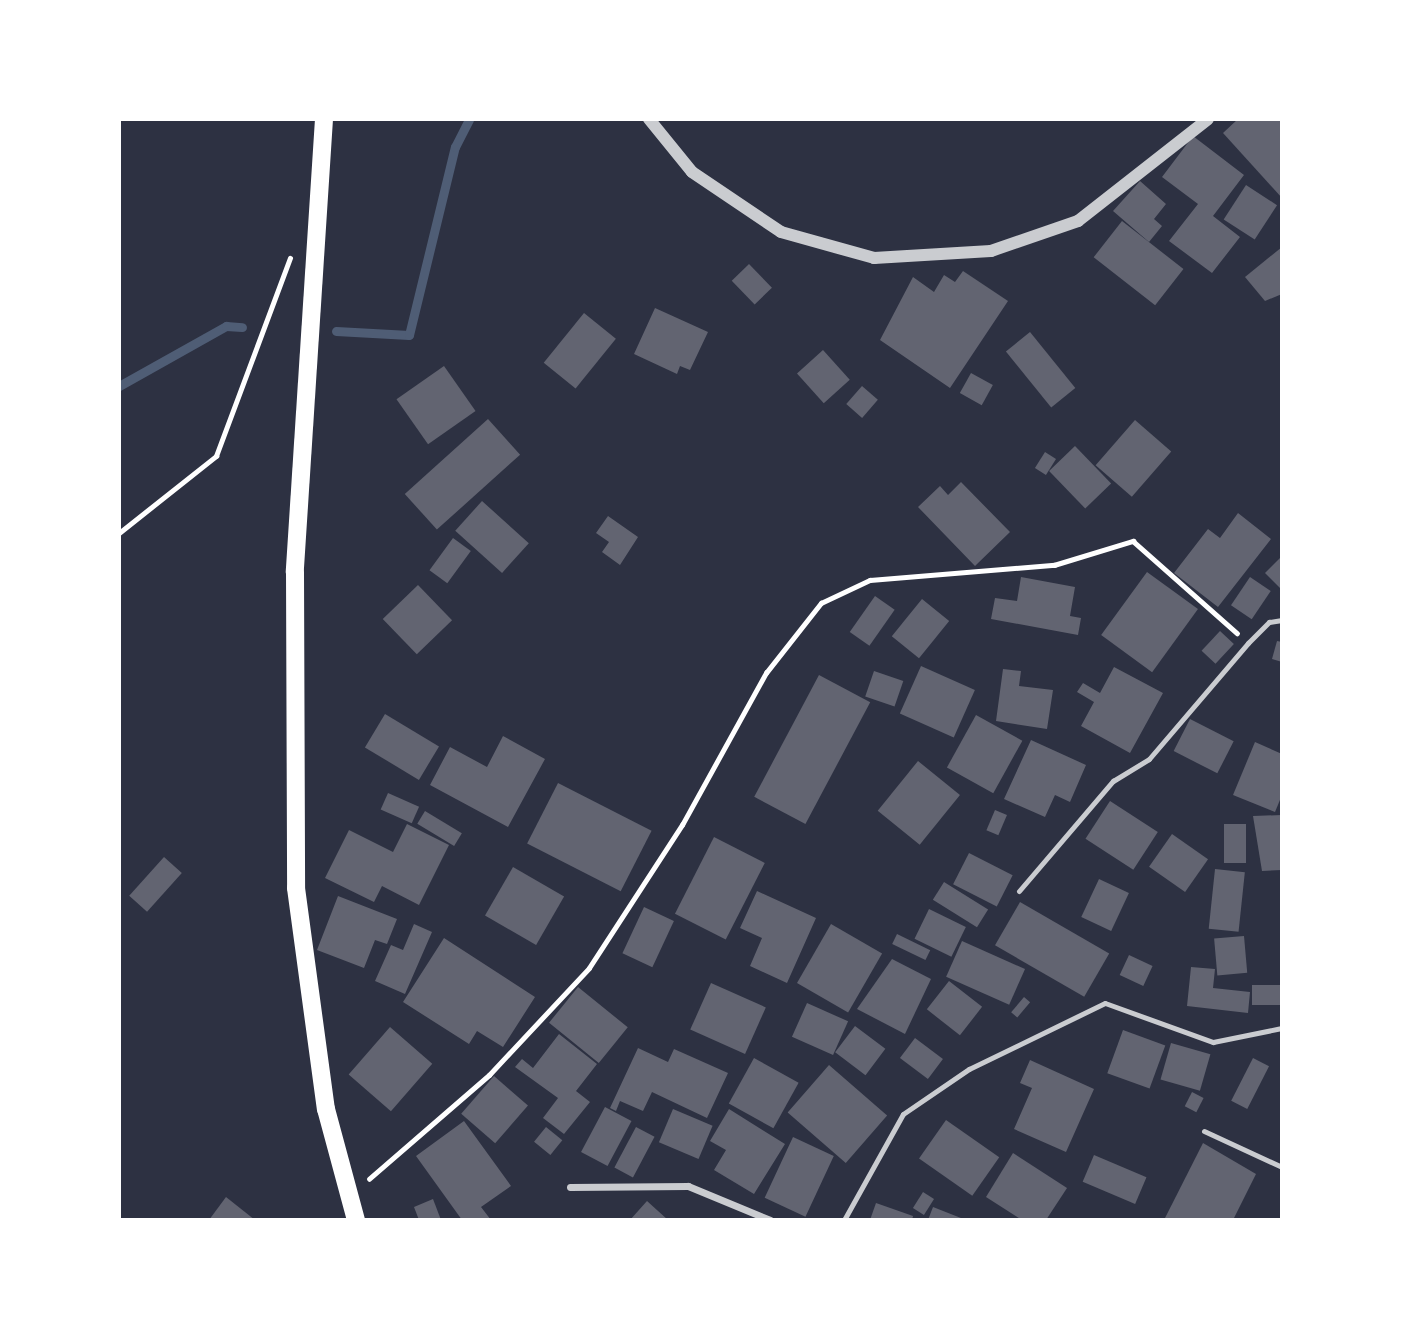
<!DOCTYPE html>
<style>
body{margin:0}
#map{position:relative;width:1401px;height:1339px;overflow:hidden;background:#2d3142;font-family:"Alegreya Sans",sans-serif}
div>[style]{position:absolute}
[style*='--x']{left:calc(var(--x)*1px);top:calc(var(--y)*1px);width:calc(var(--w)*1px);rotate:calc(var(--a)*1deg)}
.stream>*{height:9px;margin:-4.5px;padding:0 4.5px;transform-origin:4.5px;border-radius:4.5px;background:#4f5d75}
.building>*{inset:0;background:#626471;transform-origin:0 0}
.path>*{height:4.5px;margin:-2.25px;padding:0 2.25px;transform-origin:2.25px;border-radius:2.25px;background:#fff}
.service>*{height:5px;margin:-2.5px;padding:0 2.5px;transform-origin:2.5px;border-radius:2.5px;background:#caccd0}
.minor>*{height:7px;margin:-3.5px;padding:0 3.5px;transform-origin:3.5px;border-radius:3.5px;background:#caccd0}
.tertiary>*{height:12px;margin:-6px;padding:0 6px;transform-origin:6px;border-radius:6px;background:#caccd0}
.primary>*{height:18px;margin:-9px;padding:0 9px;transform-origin:9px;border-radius:9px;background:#fff}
span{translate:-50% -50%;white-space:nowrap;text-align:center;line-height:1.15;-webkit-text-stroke:5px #fff;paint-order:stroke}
.frame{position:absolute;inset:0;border:121px solid #fff;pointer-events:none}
</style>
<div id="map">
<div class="stream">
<i style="--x:336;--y:331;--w:73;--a:3.1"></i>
<i style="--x:409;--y:335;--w:194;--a:-76.3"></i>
<i style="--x:455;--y:147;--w:31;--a:-63"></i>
<i style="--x:119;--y:386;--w:123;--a:-29.3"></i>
<i style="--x:226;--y:326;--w:16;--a:4"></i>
</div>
<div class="building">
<i style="clip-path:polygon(1238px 119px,1282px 119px,1282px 198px,1223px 133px)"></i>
<i style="clip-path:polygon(1193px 136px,1244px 175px,1213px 216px,1240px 237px,1212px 273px,1169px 241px,1198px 204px,1162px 177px)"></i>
<i style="clip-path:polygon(1140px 181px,1166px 204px,1154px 219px,1162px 226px,1149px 242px,1113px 211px)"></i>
<i style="left:1246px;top:185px;width:37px;height:41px;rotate:33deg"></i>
<i style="left:1122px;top:221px;width:78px;height:46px;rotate:38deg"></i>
<i style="clip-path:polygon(1282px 247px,1282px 294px,1265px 301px,1245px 277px)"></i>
<i style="left:749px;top:264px;width:33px;height:24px;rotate:46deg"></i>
<i style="clip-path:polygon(963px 271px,1008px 301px,950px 388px,880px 340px,913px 277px,934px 292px,944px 275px,955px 282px)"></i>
<i style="clip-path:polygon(655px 308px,708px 332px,690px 370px,680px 366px,677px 374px,634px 354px)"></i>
<i style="left:584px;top:313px;width:41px;height:64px;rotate:39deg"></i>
<i style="left:1030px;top:332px;width:72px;height:31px;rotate:51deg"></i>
<i style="left:823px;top:350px;width:40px;height:35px;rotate:48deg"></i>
<i style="left:444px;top:366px;width:55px;height:58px;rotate:55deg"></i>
<i style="left:971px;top:373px;width:25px;height:23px;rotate:29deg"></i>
<i style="left:862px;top:386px;width:21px;height:24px;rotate:41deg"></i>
<i style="left:488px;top:419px;width:48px;height:112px;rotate:48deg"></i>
<i style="left:1135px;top:420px;width:48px;height:60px;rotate:41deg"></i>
<i style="left:1075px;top:446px;width:52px;height:36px;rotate:46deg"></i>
<i style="left:1045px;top:452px;width:13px;height:19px;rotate:32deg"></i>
<i style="clip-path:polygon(961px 482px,1010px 532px,975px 566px,918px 507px,940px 486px,948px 495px)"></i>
<i style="left:482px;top:501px;width:63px;height:40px;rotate:42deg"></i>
<i style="clip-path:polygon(1238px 513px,1271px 539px,1218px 607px,1174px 573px,1208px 529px,1220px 538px)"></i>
<i style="clip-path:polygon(608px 516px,638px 537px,620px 565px,602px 552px,609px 542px,596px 533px)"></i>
<i style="left:453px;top:538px;width:22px;height:40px;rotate:36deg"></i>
<i style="clip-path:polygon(1282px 556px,1282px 590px,1265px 573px)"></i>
<i style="left:1147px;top:572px;width:63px;height:78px;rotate:36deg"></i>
<i style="clip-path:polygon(1021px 577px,1075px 587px,1070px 616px,1081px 618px,1078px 635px,991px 619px,995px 598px,1017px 601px)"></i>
<i style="left:1250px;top:577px;width:25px;height:34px;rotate:34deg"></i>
<i style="left:418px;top:585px;width:49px;height:49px;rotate:46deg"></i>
<i style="left:875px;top:596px;width:24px;height:44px;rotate:35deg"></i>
<i style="left:922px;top:599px;width:35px;height:48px;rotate:39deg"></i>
<i style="left:1220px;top:631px;width:19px;height:27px;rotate:43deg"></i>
<i style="clip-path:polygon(1277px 641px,1282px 642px,1282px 662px,1272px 659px)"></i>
<i style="left:921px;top:666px;width:59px;height:52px;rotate:24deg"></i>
<i style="clip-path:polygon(1114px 667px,1163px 693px,1130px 753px,1081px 726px,1094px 702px,1077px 692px,1083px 683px,1100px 693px)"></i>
<i style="clip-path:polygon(1003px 669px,1021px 671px,1019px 686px,1053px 690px,1047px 729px,996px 721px)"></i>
<i style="left:874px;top:671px;width:31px;height:27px;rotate:19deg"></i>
<i style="left:819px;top:675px;width:58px;height:138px;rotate:28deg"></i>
<i style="left:385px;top:714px;width:63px;height:39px;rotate:31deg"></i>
<i style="left:976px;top:715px;width:53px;height:60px;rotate:29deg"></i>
<i style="left:1190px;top:719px;width:49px;height:36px;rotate:27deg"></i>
<i style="clip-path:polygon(503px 736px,545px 759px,508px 827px,430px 785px,450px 747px,487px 767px)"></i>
<i style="clip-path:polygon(1031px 740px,1086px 765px,1070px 802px,1055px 795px,1045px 817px,1004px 799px)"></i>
<i style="clip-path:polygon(1255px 742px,1282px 754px,1282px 795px,1275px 812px,1233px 795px)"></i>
<i style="left:918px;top:761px;width:54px;height:64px;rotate:39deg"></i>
<i style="left:558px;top:783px;width:105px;height:68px;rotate:27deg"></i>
<i style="left:388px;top:793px;width:34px;height:18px;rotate:24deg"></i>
<i style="left:1110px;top:801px;width:57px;height:45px;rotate:33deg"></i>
<i style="left:995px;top:810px;width:13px;height:22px;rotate:23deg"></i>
<i style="left:425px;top:811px;width:43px;height:15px;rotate:31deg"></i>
<i style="clip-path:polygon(1282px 815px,1282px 870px,1262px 871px,1253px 816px)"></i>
<i style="clip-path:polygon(407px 824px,449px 845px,419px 905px,382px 886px,374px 902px,325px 878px,349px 830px,393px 852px)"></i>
<i style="left:1224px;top:824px;width:22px;height:39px"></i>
<i style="left:1172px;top:834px;width:44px;height:40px;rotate:35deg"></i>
<i style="left:714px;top:837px;width:57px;height:86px;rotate:27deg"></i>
<i style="left:969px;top:853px;width:49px;height:35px;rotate:27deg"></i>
<i style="left:164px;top:857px;width:24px;height:52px;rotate:42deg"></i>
<i style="left:513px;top:867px;width:59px;height:56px;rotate:30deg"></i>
<i style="left:1215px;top:869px;width:30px;height:60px;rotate:6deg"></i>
<i style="left:1099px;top:879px;width:33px;height:42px;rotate:25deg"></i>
<i style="left:944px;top:882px;width:52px;height:21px;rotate:32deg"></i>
<i style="clip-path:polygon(757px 891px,816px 918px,787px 983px,750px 966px,762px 938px,740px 928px)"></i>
<i style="clip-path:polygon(338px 896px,397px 919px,387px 944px,375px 940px,364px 968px,317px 950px)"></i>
<i style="left:1020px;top:902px;width:103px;height:50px;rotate:30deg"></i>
<i style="left:644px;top:907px;width:33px;height:51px;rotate:25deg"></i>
<i style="left:929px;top:909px;width:41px;height:33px;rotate:26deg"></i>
<i style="clip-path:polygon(414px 924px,432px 932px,405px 994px,375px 981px,391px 945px,403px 950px)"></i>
<i style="left:831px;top:924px;width:59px;height:68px;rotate:30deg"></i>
<i style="left:897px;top:934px;width:37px;height:11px;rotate:26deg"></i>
<i style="left:1244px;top:936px;width:37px;height:30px;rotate:85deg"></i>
<i style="clip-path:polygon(444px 938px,535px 997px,503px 1047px,477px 1031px,469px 1044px,403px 1002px)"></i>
<i style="left:962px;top:941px;width:69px;height:39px;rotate:24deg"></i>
<i style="left:1129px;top:955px;width:26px;height:22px;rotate:25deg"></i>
<i style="clip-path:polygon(892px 959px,931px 979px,905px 1034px,857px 1009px)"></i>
<i style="clip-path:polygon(1191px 967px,1215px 969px,1213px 988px,1250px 992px,1248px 1013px,1187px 1006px)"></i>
<i style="left:949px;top:981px;width:42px;height:36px;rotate:38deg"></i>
<i style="left:711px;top:983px;width:60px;height:51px;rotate:24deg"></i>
<i style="left:1282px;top:985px;width:20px;height:30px;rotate:90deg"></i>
<i style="left:578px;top:987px;width:64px;height:46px;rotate:39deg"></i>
<i style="left:1024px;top:997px;width:8px;height:20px;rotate:40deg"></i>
<i style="left:807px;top:1003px;width:45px;height:37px;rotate:24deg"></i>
<i style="left:855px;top:1026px;width:38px;height:33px;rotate:37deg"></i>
<i style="left:390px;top:1027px;width:56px;height:63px;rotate:41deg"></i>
<i style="left:1123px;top:1030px;width:45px;height:46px;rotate:20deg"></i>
<i style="clip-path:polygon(559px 1034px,597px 1064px,576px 1091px,590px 1102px,564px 1134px,543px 1118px,558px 1098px,515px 1067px,522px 1059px,533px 1068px)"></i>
<i style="left:915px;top:1038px;width:35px;height:25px;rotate:37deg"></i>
<i style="left:1171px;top:1043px;width:41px;height:38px;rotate:16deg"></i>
<i style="clip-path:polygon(638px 1048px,668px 1062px,674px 1049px,728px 1073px,707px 1118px,652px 1092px,643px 1111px,620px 1101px,616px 1111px,610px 1108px)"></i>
<i style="left:754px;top:1058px;width:51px;height:52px;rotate:29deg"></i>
<i style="left:1253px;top:1058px;width:18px;height:48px;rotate:27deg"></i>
<i style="clip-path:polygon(1030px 1060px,1094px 1089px,1066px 1152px,1014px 1129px,1032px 1088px,1020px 1083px)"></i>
<i style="left:829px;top:1065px;width:77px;height:63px;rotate:41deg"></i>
<i style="left:494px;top:1076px;width:45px;height:50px;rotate:41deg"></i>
<i style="left:1192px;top:1092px;width:13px;height:16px;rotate:27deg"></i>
<i style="left:605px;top:1107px;width:30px;height:51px;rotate:28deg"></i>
<i style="left:673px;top:1109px;width:43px;height:36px;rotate:23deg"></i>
<i style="clip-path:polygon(729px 1109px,785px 1144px,754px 1194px,714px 1170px,726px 1150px,710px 1141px)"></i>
<i style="left:946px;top:1120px;width:65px;height:47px;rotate:35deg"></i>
<i style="clip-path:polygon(464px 1121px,511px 1186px,481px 1207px,491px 1220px,462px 1220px,416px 1156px)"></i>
<i style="left:546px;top:1127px;width:21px;height:19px;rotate:39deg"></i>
<i style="left:636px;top:1127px;width:21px;height:46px;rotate:28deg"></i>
<i style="left:793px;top:1137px;width:45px;height:67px;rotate:25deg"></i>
<i style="clip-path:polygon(1203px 1143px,1256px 1174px,1233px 1220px,1164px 1220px)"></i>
<i style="clip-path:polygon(1013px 1153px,1067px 1188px,1046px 1220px,1022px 1220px,986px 1197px)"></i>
<i style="left:1094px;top:1155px;width:57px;height:29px;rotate:23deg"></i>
<i style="left:923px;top:1192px;width:13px;height:19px;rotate:32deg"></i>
<i style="clip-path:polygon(226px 1197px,255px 1220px,209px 1220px)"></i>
<i style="clip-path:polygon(433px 1199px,441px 1220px,419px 1220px,414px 1207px)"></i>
<i style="clip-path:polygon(647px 1201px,668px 1220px,630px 1220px)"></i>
<i style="clip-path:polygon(876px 1203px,913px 1216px,912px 1220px,870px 1220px)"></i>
<i style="clip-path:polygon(933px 1207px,966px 1220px,928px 1220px)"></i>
</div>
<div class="path">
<i style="--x:119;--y:533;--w:124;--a:-38.4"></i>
<i style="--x:216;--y:456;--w:211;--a:-69.5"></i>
<i style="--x:369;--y:1179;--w:159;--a:-40.9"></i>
<i style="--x:489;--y:1075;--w:146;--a:-46.9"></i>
<i style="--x:589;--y:968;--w:171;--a:-57"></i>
<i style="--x:682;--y:825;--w:174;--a:-61.1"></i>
<i style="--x:766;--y:673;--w:89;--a:-51.8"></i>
<i style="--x:821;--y:603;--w:54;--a:-25.1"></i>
<i style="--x:870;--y:580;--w:185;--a:-4.7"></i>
<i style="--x:1054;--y:565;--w:83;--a:-16.9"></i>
<i style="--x:1133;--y:541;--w:139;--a:41.5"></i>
</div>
<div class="service">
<i style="--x:1019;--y:891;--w:145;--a:-49.5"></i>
<i style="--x:1113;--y:781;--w:42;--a:-31.4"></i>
<i style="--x:1149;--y:759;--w:153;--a:-49.5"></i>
<i style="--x:1248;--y:643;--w:30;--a:-45"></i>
<i style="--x:1269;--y:622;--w:13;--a:-9"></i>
<i style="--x:1204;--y:1131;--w:86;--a:24.8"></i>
<i style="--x:844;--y:1220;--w:121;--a:-60.9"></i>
<i style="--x:903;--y:1114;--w:80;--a:-34.3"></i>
<i style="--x:969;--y:1069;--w:151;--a:-25.9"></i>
<i style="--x:1105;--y:1003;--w:115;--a:19.9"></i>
<i style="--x:1213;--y:1042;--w:70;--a:-11.5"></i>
</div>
<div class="minor">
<i style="--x:570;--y:1187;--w:118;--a:-0.5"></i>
<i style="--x:688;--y:1186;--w:89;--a:22.5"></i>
</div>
<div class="tertiary">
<i style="--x:649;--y:119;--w:68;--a:50.9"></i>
<i style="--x:692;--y:172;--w:107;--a:34"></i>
<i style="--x:781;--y:232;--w:97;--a:15.6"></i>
<i style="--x:874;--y:258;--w:117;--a:-3.4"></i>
<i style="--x:991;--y:251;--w:92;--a:-19"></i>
<i style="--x:1078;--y:221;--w:165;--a:-38.1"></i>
</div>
<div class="primary">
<i style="--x:324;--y:119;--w:454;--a:93.7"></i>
<i style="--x:295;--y:572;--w:316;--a:89.8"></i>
<i style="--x:296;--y:888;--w:223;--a:82.3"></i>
<i style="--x:326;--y:1109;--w:115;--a:74.9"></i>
</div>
<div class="frame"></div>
</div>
